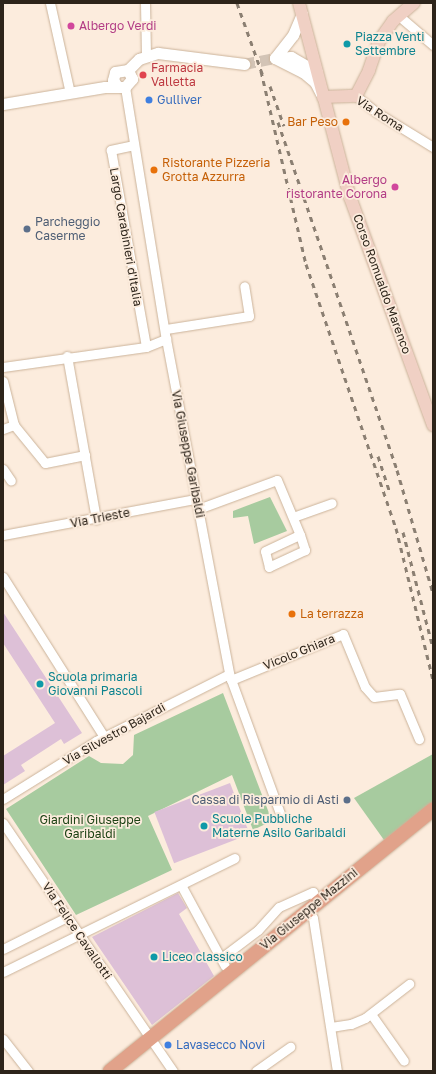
<!DOCTYPE html>
<style>
body{margin:0}
#map{position:relative;width:436px;height:1074px;overflow:hidden;background:#fcecdd;font-family:"Golos Text",sans-serif}
div>[style]{position:absolute}
[style*='--x']{left:calc(var(--x)*1px);top:calc(var(--y)*1px);width:calc(var(--w)*1px);rotate:calc(var(--a)*1deg)}
.green>*{inset:0;background:#a7cb9f}
.building>*{inset:0;background:#ddc0d7;transform-origin:0 0}
.tertiary-tunnel>*{height:11px;margin-top:-5.5px;transform-origin:0;background:repeating-linear-gradient(90deg,#d3c4b6 0 11px,transparent 0 16.5px)}
.roads{filter:drop-shadow(0 0 1px #cbb39a) drop-shadow(0 0 1px #cbb39a)}
.minor>*{height:9px;margin:-4.5px;padding:0 4.5px;transform-origin:4.5px;border-radius:4.5px;background:#fff}
.tertiary>*{height:11px;margin:-5.5px;padding:0 5.5px;transform-origin:5.5px;border-radius:5.5px;background:#fff}
.secondary>*{height:12px;margin:-6px;padding:0 6px;transform-origin:6px;border-radius:6px;background:#f0d0c4}
.primary>*{height:14px;margin:-7px;padding:0 7px;transform-origin:7px;border-radius:7px;background:#e1a28a}
.rail>*{height:3px;margin-top:-1.5px;transform-origin:0;background:repeating-linear-gradient(90deg,#8b7f72 0 5px,transparent 0 10px)}
.dots>*{width:11px;height:11px;translate:-50% -50%;box-sizing:border-box;border:2px solid #fcecdd;border-radius:50%}
span{translate:-50% -50%;white-space:nowrap;text-align:center;line-height:1.15;-webkit-text-stroke:3.5px #fcecdd;paint-order:stroke}
.hotel-label{font-size:12px;color:#b23c85}
.left{translate:0 -50%;text-align:left}
.right{translate:-100% -50%;text-align:right}
.culture-label{font-size:12px;color:#0d838f}
.health-label{font-size:12px;color:#be3a42}
.shop-label{font-size:12px;color:#366cbe}
.street-label{font-size:12px;color:#2d241a}
.food-label{font-size:12px;color:#c56008}
.service-label{font-size:12px;color:#4e5e75}
.park-label{font-size:12px;color:#1c4214}
.frame{position:absolute;inset:0;border:4px solid #2d241a;pointer-events:none}
</style>
<div id="map">
<div class="green">
<i style="clip-path:polygon(270px 497px,287px 531px,254px 544px,248px 516px,233px 518px,233px 511px)"></i>
<i style="clip-path:polygon(223px 693px,272px 821px,253px 830px,232px 775px,148px 816px,172px 870px,76px 915px,6px 809px,89px 756px,101px 763px,123px 764px,133px 755px,134px 735px)"></i>
<i style="clip-path:polygon(433px 754px,433px 803px,384px 840px,354px 798px)"></i>
</div>
<div class="building">
<i style="clip-path:polygon(3px 612px,82px 733px,64px 744px,61px 739px,21px 765px,25px 771px,3px 785px,3px 756px,55px 723px,3px 643px)"></i>
<i style="left:230px;top:783px;width:55px;height:81px;rotate:69deg"></i>
<i style="clip-path:polygon(178px 893px,187px 908px,179px 914px,214px 976px,152px 1025px,92px 937px)"></i>
</div>
<div class="tertiary-tunnel">
<i style="--x:244;--y:64;--w:32;--a:-11"></i>
</div>
<div class="roads">
<div class="minor">
<i style="--x:50;--y:3;--w:92;--a:77.5"></i>
<i style="--x:145;--y:3;--w:53;--a:88.9"></i>
<i style="--x:399;--y:16;--w:45;--a:40.5"></i>
<i style="--x:125;--y:87;--w:255;--a:80.8"></i>
<i style="--x:166;--y:339;--w:341;--a:79.3"></i>
<i style="--x:229;--y:674;--w:148;--a:69.9"></i>
<i style="--x:356;--y:96;--w:26;--a:39"></i>
<i style="--x:376;--y:112;--w:67;--a:31.6"></i>
<i style="--x:134;--y:145;--w:24;--a:168"></i>
<i style="--x:111;--y:150;--w:200;--a:79.9"></i>
<i style="--x:166;--y:329;--w:84;--a:-8.9"></i>
<i style="--x:249;--y:316;--w:30;--a:-99"></i>
<i style="--x:67;--y:356;--w:166;--a:79.9"></i>
<i style="--x:3;--y:367;--w:144;--a:-8"></i>
<i style="--x:146;--y:347;--w:22;--a:-22"></i>
<i style="--x:3;--y:381;--w:45;--a:76"></i>
<i style="--x:3;--y:429;--w:12;--a:-20"></i>
<i style="--x:14;--y:425;--w:49;--a:50.8"></i>
<i style="--x:45;--y:463;--w:41;--a:-11.3"></i>
<i style="--x:3;--y:469;--w:14;--a:56"></i>
<i style="--x:198;--y:509;--w:84;--a:-20.2"></i>
<i style="--x:277;--y:480;--w:60;--a:67.3"></i>
<i style="--x:300;--y:535;--w:16;--a:72"></i>
<i style="--x:305;--y:550;--w:40;--a:155"></i>
<i style="--x:269;--y:567;--w:16;--a:-104"></i>
<i style="--x:265;--y:551;--w:38;--a:-25"></i>
<i style="--x:293;--y:517;--w:41;--a:-19.7"></i>
<i style="--x:3;--y:535;--w:196;--a:-10.6"></i>
<i style="--x:3;--y:577;--w:189;--a:57.7"></i>
<i style="--x:231;--y:680;--w:121;--a:-22.3"></i>
<i style="--x:343;--y:634;--w:57;--a:67.5"></i>
<i style="--x:365;--y:687;--w:13;--a:48"></i>
<i style="--x:374;--y:697;--w:26;--a:-7"></i>
<i style="--x:400;--y:694;--w:49;--a:67.1"></i>
<i style="--x:3;--y:799;--w:110;--a:-31.9"></i>
<i style="--x:96;--y:741;--w:149;--a:-26.7"></i>
<i style="--x:3;--y:823;--w:301;--a:55.6"></i>
<i style="--x:181;--y:885;--w:92;--a:61.5"></i>
<i style="--x:308;--y:910;--w:9;--a:58"></i>
<i style="--x:313;--y:918;--w:155;--a:81.1"></i>
<i style="--x:3;--y:949;--w:72;--a:-26.6"></i>
<i style="--x:221;--y:958;--w:46;--a:-37.1"></i>
<i style="--x:258;--y:930;--w:31;--a:-48"></i>
<i style="--x:279;--y:907;--w:37;--a:-24"></i>
<i style="--x:313;--y:892;--w:11;--a:75"></i>
<i style="--x:3;--y:972;--w:258;--a:-26.2"></i>
<i style="--x:371;--y:1014;--w:57;--a:54.9"></i>
<i style="--x:331;--y:1027;--w:20;--a:-9"></i>
<i style="--x:351;--y:1024;--w:15;--a:-23"></i>
<i style="--x:365;--y:1018;--w:56;--a:-37.7"></i>
<i style="--x:3;--y:1039;--w:41;--a:52"></i>
<i style="--x:256;--y:1071;--w:42;--a:-35.2"></i>
</div>
<div class="tertiary">
<i style="--x:275;--y:58;--w:29;--a:-52"></i>
<i style="--x:293;--y:35;--w:23;--a:-67"></i>
<i style="--x:128;--y:70;--w:16;--a:-45"></i>
<i style="--x:139;--y:59;--w:20;--a:-18"></i>
<i style="--x:158;--y:53;--w:87;--a:7.3"></i>
<i style="--x:317;--y:72;--w:30;--a:-150"></i>
<i style="--x:291;--y:57;--w:16;--a:176"></i>
<i style="--x:275;--y:58;--w:31;--a:27"></i>
<i style="--x:303;--y:72;--w:16;--a:40"></i>
<i style="--x:315;--y:82;--w:13;--a:63"></i>
<i style="--x:3;--y:104;--w:103;--a:-9.5"></i>
<i style="--x:105;--y:87;--w:20;--a:0"></i>
<i style="--x:125;--y:87;--w:11;--a:-49"></i>
<i style="--x:132;--y:79;--w:10;--a:-114"></i>
<i style="--x:128;--y:70;--w:13;--a:171"></i>
<i style="--x:115;--y:72;--w:8;--a:104"></i>
<i style="--x:113;--y:80;--w:7;--a:56"></i>
</div>
<div class="secondary">
<i style="--x:299;--y:3;--w:201;--a:75.3"></i>
<i style="--x:350;--y:197;--w:243;--a:70"></i>
<i style="--x:323;--y:97;--w:33;--a:-2"></i>
<i style="--x:356;--y:96;--w:29;--a:-63"></i>
<i style="--x:369;--y:70;--w:31;--a:-71"></i>
<i style="--x:379;--y:41;--w:24;--a:-55"></i>
<i style="--x:393;--y:21;--w:28;--a:-41"></i>
</div>
<div class="primary">
<i style="--x:110;--y:1071;--w:416;--a:-39"></i>
</div>
</div>
<div class="rail">
<i style="--x:237;--y:3;--w:77;--a:70.4"></i>
<i style="--x:261;--y:71;--w:198;--a:76.9"></i>
<i style="--x:306;--y:264;--w:279;--a:71.2"></i>
<i style="--x:396;--y:528;--w:156;--a:76.3"></i>
<i style="--x:270;--y:86;--w:42;--a:70.7"></i>
<i style="--x:278;--y:122;--w:368;--a:71.1"></i>
<i style="--x:397;--y:470;--w:128;--a:73.7"></i>
<i style="--x:378;--y:456;--w:38;--a:72"></i>
<i style="--x:403;--y:532;--w:120;--a:75.5"></i>
</div>
<div class="dots">
<i style="left:71px;top:26px;background:#d1479c"></i>
<i style="left:347px;top:44px;background:#0f9aa8"></i>
<i style="left:143px;top:75px;background:#e0444e"></i>
<i style="left:149px;top:100px;background:#3f7fe0"></i>
<i style="left:346px;top:122px;background:#e8710a"></i>
<i style="left:154px;top:170px;background:#e8710a"></i>
<i style="left:395px;top:187px;background:#d1479c"></i>
<i style="left:27px;top:229px;background:#5c6f8a"></i>
<i style="left:292px;top:614px;background:#e8710a"></i>
<i style="left:40px;top:684px;background:#0f9aa8"></i>
<i style="left:347px;top:800px;background:#5c6f8a"></i>
<i style="left:204px;top:826px;background:#0f9aa8"></i>
<i style="left:154px;top:957px;background:#0f9aa8"></i>
<i style="left:168px;top:1045px;background:#3f7fe0"></i>
</div>
<div class="hotel-label">
<span class="left" style="left:79px;top:26px">Albergo Verdi</span>
<span class="right" style="left:387px;top:187px">Albergo<br>ristorante Corona</span>
</div>
<div class="culture-label">
<span class="left" style="left:355px;top:44px">Piazza Venti<br>Settembre</span>
<span class="left" style="left:48px;top:684px">Scuola primaria<br>Giovanni Pascoli</span>
<span class="left" style="left:212px;top:826px">Scuole Pubbliche<br>Materne Asilo Garibaldi</span>
<span class="left" style="left:162px;top:957px">Liceo classico</span>
</div>
<div class="health-label">
<span class="left" style="left:151px;top:75px">Farmacia<br>Valletta</span>
</div>
<div class="shop-label">
<span class="left" style="left:157px;top:100px">Gulliver</span>
<span class="left" style="left:176px;top:1045px">Lavasecco Novi</span>
</div>
<div class="street-label">
<span style="left:380px;top:114px;rotate:33deg">Via Roma</span>
<span style="left:126px;top:237px;rotate:80deg">Largo Carabinieri d'Italia</span>
<span style="left:382px;top:284px;rotate:70deg">Corso Romualdo Marenco</span>
<span style="left:188px;top:454px;rotate:79deg">Via Giuseppe Garibaldi</span>
<span style="left:100px;top:518px;rotate:-11deg">Via Trieste</span>
<span style="left:299px;top:652px;rotate:-22deg">Vicolo Ghiara</span>
<span style="left:114px;top:734px;rotate:-29deg">Via Silvestro Bajardi</span>
<span style="left:309px;top:909px;rotate:-39deg">Via Giuseppe Mazzini</span>
<span style="left:77px;top:931px;rotate:56deg">Via Felice Cavallotti</span>
</div>
<div class="food-label">
<span class="right" style="left:338px;top:122px">Bar Peso</span>
<span class="left" style="left:162px;top:170px">Ristorante Pizzeria<br>Grotta Azzurra</span>
<span class="left" style="left:300px;top:614px">La terrazza</span>
</div>
<div class="service-label">
<span class="left" style="left:35px;top:229px">Parcheggio<br>Caserme</span>
<span class="right" style="left:339px;top:800px">Cassa di Risparmio di Asti</span>
</div>
<div class="park-label">
<span style="left:90px;top:827px">Giardini Giuseppe<br>Garibaldi</span>
</div>
<div class="frame"></div>
</div>
